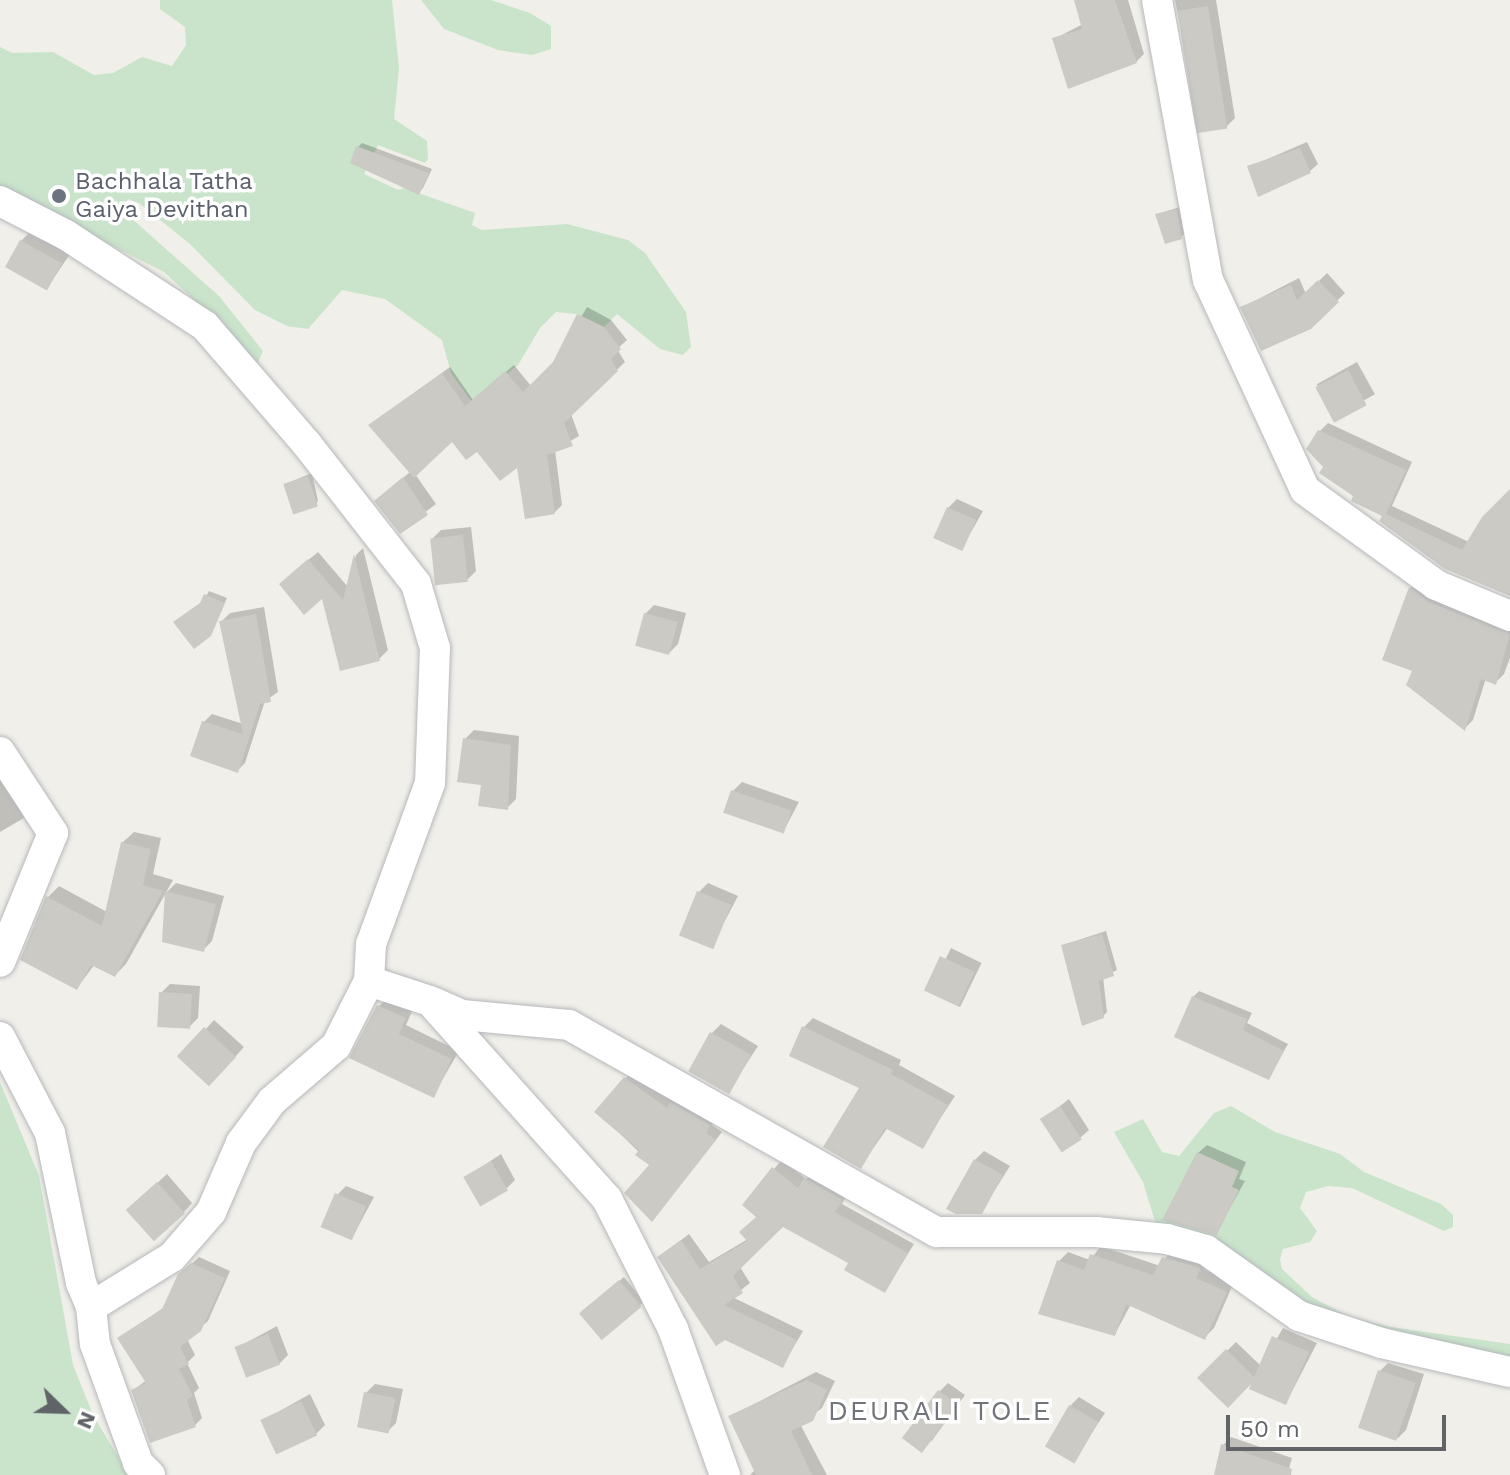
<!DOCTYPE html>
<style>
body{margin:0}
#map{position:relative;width:1510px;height:1475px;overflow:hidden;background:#f0efe9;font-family:"Work Sans",sans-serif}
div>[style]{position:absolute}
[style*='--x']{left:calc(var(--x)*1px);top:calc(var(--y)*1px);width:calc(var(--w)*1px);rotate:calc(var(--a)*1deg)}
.green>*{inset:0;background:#c9e4cb}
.shadow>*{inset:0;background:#0003;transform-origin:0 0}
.building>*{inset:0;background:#cccac5;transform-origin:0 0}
.roads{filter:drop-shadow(0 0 2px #b6b8bb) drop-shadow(0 0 2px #b6b8bb)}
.street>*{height:30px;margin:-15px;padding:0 15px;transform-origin:15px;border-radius:15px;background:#fff}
.dots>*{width:22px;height:22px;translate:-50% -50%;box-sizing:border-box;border:4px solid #fff;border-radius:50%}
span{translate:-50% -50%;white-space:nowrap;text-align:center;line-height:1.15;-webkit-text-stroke:7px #fff;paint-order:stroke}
.worship-label{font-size:24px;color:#5b616d}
.left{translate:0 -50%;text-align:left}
.quarter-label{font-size:28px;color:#717479;letter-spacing:2px}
.north{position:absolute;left:24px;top:1371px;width:80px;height:80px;-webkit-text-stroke:6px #fff;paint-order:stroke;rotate:113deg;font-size:22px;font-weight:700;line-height:32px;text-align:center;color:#606367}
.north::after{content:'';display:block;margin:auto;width:28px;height:36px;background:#606367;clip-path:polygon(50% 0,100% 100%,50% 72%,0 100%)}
.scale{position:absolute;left:1226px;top:1415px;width:220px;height:36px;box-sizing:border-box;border:4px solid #606367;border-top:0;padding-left:10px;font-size:24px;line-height:28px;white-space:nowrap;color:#606367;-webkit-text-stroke:6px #fff;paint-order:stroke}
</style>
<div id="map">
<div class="green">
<i style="clip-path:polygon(160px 0,392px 0,399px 68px,394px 119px,427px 141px,428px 159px,425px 163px,378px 145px,364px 174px,398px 190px,404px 188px,475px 213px,472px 225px,482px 230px,567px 224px,628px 240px,645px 253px,686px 312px,691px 347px,683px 355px,660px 349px,617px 314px,604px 327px,577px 314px,556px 312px,540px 328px,518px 365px,471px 401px,451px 373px,442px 340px,385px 299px,342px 290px,308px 329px,287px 326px,255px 310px,190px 244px,139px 203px,128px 199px,123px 209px,131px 218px,219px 296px,263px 351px,256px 367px,224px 327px,164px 272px,0 189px,0 47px,12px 53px,53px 52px,94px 75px,113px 73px,142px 57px,172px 66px,186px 45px,185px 27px,160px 9px)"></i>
<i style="clip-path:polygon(421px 0,491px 0,530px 13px,551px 26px,551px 49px,532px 55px,498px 50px,444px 29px)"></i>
<i style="clip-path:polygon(0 1082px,39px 1176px,73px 1365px,93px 1415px,129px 1475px,0 1475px)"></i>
<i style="clip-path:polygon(1231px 1106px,1275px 1132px,1340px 1154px,1364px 1172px,1441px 1204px,1453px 1215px,1453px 1227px,1444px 1231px,1352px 1188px,1328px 1186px,1306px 1192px,1300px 1208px,1317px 1231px,1310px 1242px,1283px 1249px,1280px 1259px,1282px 1269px,1312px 1297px,1349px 1317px,1391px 1327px,1510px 1344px,1510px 1357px,1333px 1319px,1158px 1231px,1143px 1182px,1114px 1132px,1143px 1119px,1162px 1152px,1179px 1156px,1214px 1113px)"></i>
</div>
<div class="shadow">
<i style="clip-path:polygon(1076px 0,1128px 0,1144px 54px,1136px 62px,1054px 39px,1083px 24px)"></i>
<i style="clip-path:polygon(1175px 0,1216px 0,1235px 118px,1226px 127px,1201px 131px)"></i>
<i style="clip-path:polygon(1307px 142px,1318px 164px,1310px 171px,1249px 167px)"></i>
<i style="clip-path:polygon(362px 143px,432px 169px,423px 188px,419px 192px,358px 147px)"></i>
<i style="clip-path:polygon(1180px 207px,1185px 233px,1181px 237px,1157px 214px)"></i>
<i style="clip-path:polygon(30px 232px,70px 254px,47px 288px,21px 241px)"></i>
<i style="clip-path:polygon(1327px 273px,1345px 293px,1310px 327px,1243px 307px,1299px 278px,1306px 294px)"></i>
<i style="clip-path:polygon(587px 307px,611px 320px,627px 340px,617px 349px,625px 362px,571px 414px,579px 436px,555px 450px,562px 505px,554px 513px,519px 464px,452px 439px,415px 474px,436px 504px,400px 531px,386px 493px,411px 471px,370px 425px,450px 367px,473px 400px,514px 365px,531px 386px,555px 363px)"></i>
<i style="left:1357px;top:362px;width:37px;height:46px;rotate:61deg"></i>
<i style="clip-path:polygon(1328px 423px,1412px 462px,1392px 506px,1469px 542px,1510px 492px,1510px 596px,1446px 567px,1355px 495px,1325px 466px,1320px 431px)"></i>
<i style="clip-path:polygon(312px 473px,318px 501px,314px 505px,285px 484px)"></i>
<i style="clip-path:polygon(957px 499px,983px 511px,962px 548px,948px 508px)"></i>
<i style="clip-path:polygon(471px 527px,476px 571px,467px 580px,432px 539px,441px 530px)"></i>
<i style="clip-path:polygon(363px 548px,388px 650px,379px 659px,324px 596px,294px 572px,318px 552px,348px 587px,356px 555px)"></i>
<i style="clip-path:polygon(1418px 581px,1510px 625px,1510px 658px,1504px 674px,1496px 682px,1486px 678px,1473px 720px,1465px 728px,1415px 669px,1410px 588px)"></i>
<i style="clip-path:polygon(209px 591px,227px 598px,210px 634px,203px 602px)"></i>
<i style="clip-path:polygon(654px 605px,686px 613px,678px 644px,669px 653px,645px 614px)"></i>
<i style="clip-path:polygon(264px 607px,278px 692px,265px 701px,245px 763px,237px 771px,204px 722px,212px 714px,243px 724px,222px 621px,230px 613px)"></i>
<i style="clip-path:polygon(474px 730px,519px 736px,516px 799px,507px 808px,483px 784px,465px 739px)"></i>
<i style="clip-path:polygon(3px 769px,24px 818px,0 832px,0 770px)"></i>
<i style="clip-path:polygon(742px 782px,799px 802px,783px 832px,733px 791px)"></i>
<i style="clip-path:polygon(134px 832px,161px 838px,153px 874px,173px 880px,126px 964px,115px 975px,95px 964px,77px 988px,48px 897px,59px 886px,107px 912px,122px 843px)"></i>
<i style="clip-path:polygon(176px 883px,224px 896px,212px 941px,203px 950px,167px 892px)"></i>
<i style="clip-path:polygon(708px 883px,738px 896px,711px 947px,699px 892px)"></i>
<i style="clip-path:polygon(1106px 931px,1117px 970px,1103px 977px,1107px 1012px,1103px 1016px,1063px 945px)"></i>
<i style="left:951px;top:948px;width:34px;height:49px;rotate:26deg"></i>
<i style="clip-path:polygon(170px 984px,200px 986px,198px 1018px,189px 1027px,161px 993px)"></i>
<i style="clip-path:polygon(1199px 991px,1252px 1013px,1247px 1023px,1288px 1044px,1269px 1077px,1193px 997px)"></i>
<i style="clip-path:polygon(387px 998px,413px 1009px,406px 1025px,459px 1051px,433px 1096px,379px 1006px)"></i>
<i style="clip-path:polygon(813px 1018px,901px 1060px,899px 1065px,955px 1096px,922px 1146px,888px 1127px,861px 1166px,862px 1087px,804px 1027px)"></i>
<i style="clip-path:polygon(214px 1020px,244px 1047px,218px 1076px,180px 1057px)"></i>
<i style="clip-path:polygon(721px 1024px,758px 1046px,728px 1092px,712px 1033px)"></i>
<i style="clip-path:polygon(633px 1070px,717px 1117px,712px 1125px,722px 1132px,659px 1212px,652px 1165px,597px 1111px)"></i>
<i style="clip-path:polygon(1069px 1099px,1089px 1130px,1080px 1138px,1042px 1120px)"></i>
<i style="clip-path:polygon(1207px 1145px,1246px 1162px,1239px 1179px,1245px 1181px,1216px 1233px,1198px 1153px)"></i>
<i style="clip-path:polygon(984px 1151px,1010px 1166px,981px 1212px,975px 1160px)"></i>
<i style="clip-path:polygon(501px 1154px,515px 1180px,506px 1189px,465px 1178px)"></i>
<i style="clip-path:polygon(782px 1160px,806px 1179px,814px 1171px,849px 1191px,842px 1204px,914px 1244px,885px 1291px,851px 1262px,783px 1224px,740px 1267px,750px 1283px,732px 1297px,803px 1331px,783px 1365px,659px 1257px,689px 1234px,709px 1262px,748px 1239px,774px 1169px)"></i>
<i style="clip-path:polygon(167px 1174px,192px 1203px,184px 1212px,138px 1201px)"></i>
<i style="clip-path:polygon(346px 1186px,374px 1197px,352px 1238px,337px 1195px)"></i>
<i style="clip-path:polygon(1101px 1246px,1160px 1266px,1172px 1249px,1208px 1259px,1204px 1269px,1234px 1282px,1214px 1328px,1205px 1337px,1131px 1304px,1115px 1334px,1059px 1261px,1068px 1252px,1090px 1260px)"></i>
<i style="clip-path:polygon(199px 1257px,230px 1271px,208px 1321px,187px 1339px,195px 1355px,187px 1363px,199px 1388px,194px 1393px,202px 1418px,195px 1425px,133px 1390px,147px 1380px,120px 1338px,166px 1306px,180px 1275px)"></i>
<i style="left:624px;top:1277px;width:32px;height:55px;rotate:51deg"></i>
<i style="clip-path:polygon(277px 1326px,288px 1355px,279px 1364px,240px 1346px)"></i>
<i style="clip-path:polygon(1283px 1328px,1317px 1343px,1286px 1403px,1257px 1377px,1228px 1406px,1200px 1378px,1236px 1342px,1261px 1366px)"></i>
<i style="clip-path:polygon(1388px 1363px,1424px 1374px,1406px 1430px,1397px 1439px,1379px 1372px)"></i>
<i style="clip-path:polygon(816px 1372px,835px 1381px,822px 1408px,800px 1424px,827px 1475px,750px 1475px,756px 1469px,731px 1416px)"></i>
<i style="clip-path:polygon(948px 1383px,965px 1395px,931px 1442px,939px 1392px)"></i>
<i style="clip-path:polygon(375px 1384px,403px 1389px,396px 1423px,387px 1432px,366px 1393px)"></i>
<i style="clip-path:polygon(310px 1394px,325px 1425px,316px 1434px,262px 1421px)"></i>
<i style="clip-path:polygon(1079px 1397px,1105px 1413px,1073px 1461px,1070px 1406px)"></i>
<i style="clip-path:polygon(1231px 1437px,1292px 1458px,1287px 1475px,1216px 1475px,1223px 1445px)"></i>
</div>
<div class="building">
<i style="clip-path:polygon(1074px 0,1115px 0,1137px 63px,1068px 89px,1052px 38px,1082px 29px)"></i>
<i style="left:1208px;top:6px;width:124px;height:31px;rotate:81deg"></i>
<i style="clip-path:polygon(356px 146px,429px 173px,419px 195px,350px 163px)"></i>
<i style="clip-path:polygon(1300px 148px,1311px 173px,1258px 197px,1247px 166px)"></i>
<i style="clip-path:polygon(1177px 209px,1182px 239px,1165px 244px,1155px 214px)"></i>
<i style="left:20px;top:240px;width:48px;height:31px;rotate:29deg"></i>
<i style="clip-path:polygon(1318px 280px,1339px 302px,1311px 329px,1261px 351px,1240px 307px,1291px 285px,1297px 300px)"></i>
<i style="clip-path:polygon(577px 314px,604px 327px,621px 349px,611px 359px,618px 371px,564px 423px,573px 446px,547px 455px,555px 514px,525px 519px,517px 468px,500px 481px,477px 452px,466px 460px,452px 442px,414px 478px,368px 425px,442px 373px,465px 406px,505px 371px,523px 392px,553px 362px)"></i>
<i style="left:1348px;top:370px;width:40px;height:37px;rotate:62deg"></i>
<i style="clip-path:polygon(1318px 430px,1406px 470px,1386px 514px,1462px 550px,1482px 517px,1510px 489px,1510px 596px,1445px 569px,1379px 521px,1382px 516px,1351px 501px,1353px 496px,1319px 473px,1323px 467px,1306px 449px)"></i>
<i style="left:308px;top:476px;width:32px;height:26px;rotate:72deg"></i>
<i style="clip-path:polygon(403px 477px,428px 515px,400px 534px,374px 501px)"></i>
<i style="left:947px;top:507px;width:32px;height:34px;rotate:24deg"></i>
<i style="left:463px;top:535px;width:47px;height:33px;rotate:84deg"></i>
<i style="clip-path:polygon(354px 554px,380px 661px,340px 671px,322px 599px,304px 615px,279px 584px,308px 559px,343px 600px)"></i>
<i style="clip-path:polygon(1409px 587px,1429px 602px,1510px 634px,1496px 685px,1481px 679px,1465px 731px,1406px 685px,1412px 671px,1382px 660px)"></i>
<i style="clip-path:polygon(204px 594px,225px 603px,211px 636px,194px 649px,173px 622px,200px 603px)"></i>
<i style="left:644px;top:613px;width:35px;height:34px;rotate:15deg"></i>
<i style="clip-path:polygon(256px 614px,271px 702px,260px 704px,238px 773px,190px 756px,202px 721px,243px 734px,219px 621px)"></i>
<i style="clip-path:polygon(463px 738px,511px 745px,508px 810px,478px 806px,481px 785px,457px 782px)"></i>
<i style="left:731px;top:790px;width:64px;height:24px;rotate:19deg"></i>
<i style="clip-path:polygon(121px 842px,151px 849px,143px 885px,163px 891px,115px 977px,91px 965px,77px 990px,20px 960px,46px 896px,102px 926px)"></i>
<i style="clip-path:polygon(165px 891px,216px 904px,204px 952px,162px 942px)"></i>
<i style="left:697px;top:891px;width:37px;height:48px;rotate:22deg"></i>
<i style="clip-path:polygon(1102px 934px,1114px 976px,1099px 981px,1104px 1018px,1082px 1026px,1061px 945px)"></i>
<i style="left:940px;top:956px;width:38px;height:38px;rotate:25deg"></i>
<i style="left:159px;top:992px;width:33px;height:35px;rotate:3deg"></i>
<i style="clip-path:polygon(1192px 996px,1247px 1019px,1243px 1030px,1284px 1051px,1269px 1080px,1174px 1037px)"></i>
<i style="clip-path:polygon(377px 1005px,406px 1018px,399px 1034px,452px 1059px,434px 1098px,349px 1058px)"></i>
<i style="clip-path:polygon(802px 1026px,893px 1070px,891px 1074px,948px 1105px,923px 1149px,885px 1128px,861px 1169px,823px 1147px,859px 1088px,789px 1056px)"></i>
<i style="left:204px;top:1027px;width:44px;height:40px;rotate:43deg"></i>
<i style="left:710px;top:1032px;width:47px;height:45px;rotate:29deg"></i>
<i style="clip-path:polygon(624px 1077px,667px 1108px,670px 1102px,710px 1125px,706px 1133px,716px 1140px,652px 1222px,624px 1193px,649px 1165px,635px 1155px,639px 1150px,594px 1112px)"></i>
<i style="left:1060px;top:1106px;width:40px;height:24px;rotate:57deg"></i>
<i style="clip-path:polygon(1197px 1152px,1239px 1171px,1232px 1187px,1239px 1190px,1217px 1235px,1162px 1220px)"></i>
<i style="clip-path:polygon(974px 1159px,1003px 1175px,982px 1214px,956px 1214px,946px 1209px)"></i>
<i style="left:491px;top:1161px;width:34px;height:32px;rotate:60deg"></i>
<i style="clip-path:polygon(772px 1167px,798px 1188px,804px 1178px,843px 1200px,835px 1212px,908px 1253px,885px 1293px,844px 1270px,848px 1263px,783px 1227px,733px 1276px,743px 1293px,724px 1305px,797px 1340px,783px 1368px,725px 1340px,716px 1346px,657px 1257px,681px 1240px,700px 1269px,747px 1241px,739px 1232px,756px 1217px,742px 1205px)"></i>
<i style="left:157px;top:1182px;width:42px;height:42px;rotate:48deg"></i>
<i style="left:335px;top:1193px;width:34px;height:37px;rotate:23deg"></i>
<i style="clip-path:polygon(1090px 1254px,1153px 1275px,1162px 1257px,1201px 1268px,1196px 1278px,1227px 1292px,1205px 1340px,1126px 1304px,1115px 1336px,1038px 1314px,1057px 1260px,1084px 1270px)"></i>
<i style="clip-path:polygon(191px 1263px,225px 1278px,201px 1331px,180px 1347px,189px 1364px,179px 1369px,193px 1396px,187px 1400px,196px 1427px,150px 1443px,131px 1390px,146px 1383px,117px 1338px,162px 1309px,178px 1274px)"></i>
<i style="left:619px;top:1280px;width:35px;height:52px;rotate:50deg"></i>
<i style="left:268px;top:1334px;width:33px;height:36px;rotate:69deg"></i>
<i style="clip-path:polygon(1272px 1336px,1309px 1352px,1286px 1405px,1249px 1389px,1251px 1384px,1228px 1408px,1197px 1378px,1226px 1349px,1254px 1377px)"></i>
<i style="left:1378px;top:1370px;width:40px;height:61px;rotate:19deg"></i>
<i style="clip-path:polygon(807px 1380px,827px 1390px,813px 1421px,791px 1431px,812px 1475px,756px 1475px,728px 1416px)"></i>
<i style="left:938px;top:1390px;width:25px;height:60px;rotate:37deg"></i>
<i style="left:364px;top:1392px;width:32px;height:36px;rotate:11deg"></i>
<i style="left:301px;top:1401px;width:38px;height:45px;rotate:65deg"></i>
<i style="left:1069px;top:1405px;width:34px;height:48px;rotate:30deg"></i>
<i style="clip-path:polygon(1221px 1444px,1292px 1469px,1291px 1475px,1214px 1475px)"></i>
</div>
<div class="roads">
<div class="street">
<i style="--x:1157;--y:0;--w:285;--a:79.7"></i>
<i style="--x:1208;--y:280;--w:231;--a:65.2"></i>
<i style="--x:1305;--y:490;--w:162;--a:35.9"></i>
<i style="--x:1436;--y:585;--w:80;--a:22.7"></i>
<i style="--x:0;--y:201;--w:74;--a:27.3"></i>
<i style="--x:66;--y:235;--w:166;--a:33.2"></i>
<i style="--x:205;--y:326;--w:155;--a:49.2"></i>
<i style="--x:306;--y:443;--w:179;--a:52"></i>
<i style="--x:416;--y:584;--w:67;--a:73.5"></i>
<i style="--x:435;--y:648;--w:135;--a:92.1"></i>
<i style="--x:430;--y:783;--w:171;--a:110.1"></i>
<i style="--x:371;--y:944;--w:37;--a:93"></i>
<i style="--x:369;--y:981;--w:64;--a:18.2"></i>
<i style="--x:430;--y:1001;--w:266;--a:48.2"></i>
<i style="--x:607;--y:1199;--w:146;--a:63.1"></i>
<i style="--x:673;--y:1329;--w:155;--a:70.4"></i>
<i style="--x:0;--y:752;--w:97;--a:56.8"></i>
<i style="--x:53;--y:833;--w:139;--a:112.3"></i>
<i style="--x:435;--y:1003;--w:30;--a:24"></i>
<i style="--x:462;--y:1015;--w:107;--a:5.3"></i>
<i style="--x:569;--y:1025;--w:422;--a:29.4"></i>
<i style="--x:937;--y:1232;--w:159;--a:0"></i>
<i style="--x:1096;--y:1232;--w:71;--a:5.6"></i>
<i style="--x:1167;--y:1239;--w:41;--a:15.8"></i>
<i style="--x:1206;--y:1250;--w:114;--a:35.4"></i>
<i style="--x:1299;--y:1316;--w:86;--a:18.2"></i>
<i style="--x:1381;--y:1343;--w:132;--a:12.7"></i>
<i style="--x:0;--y:1037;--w:108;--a:62.5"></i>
<i style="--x:50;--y:1133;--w:153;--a:78.3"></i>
<i style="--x:81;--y:1283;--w:26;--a:67"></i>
<i style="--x:91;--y:1307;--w:37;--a:84"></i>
<i style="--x:95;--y:1344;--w:127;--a:70.1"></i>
<i style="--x:138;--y:1463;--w:17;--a:45"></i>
<i style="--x:91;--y:1307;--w:95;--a:-31.7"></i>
<i style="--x:172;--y:1257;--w:60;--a:-49.1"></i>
<i style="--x:211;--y:1212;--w:75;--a:-66.5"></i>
<i style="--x:241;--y:1143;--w:52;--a:-53.6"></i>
<i style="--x:272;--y:1101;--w:84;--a:-40.7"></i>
<i style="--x:336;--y:1046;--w:73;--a:-63.1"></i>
</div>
</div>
<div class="dots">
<i style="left:59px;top:196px;background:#6b7280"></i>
</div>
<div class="worship-label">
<span class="left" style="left:75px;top:196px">Bachhala Tatha<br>Gaiya Devithan</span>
</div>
<div class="quarter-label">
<span style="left:940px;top:1411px">DEURALI TOLE</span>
</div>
<div class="north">N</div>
<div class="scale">50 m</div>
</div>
